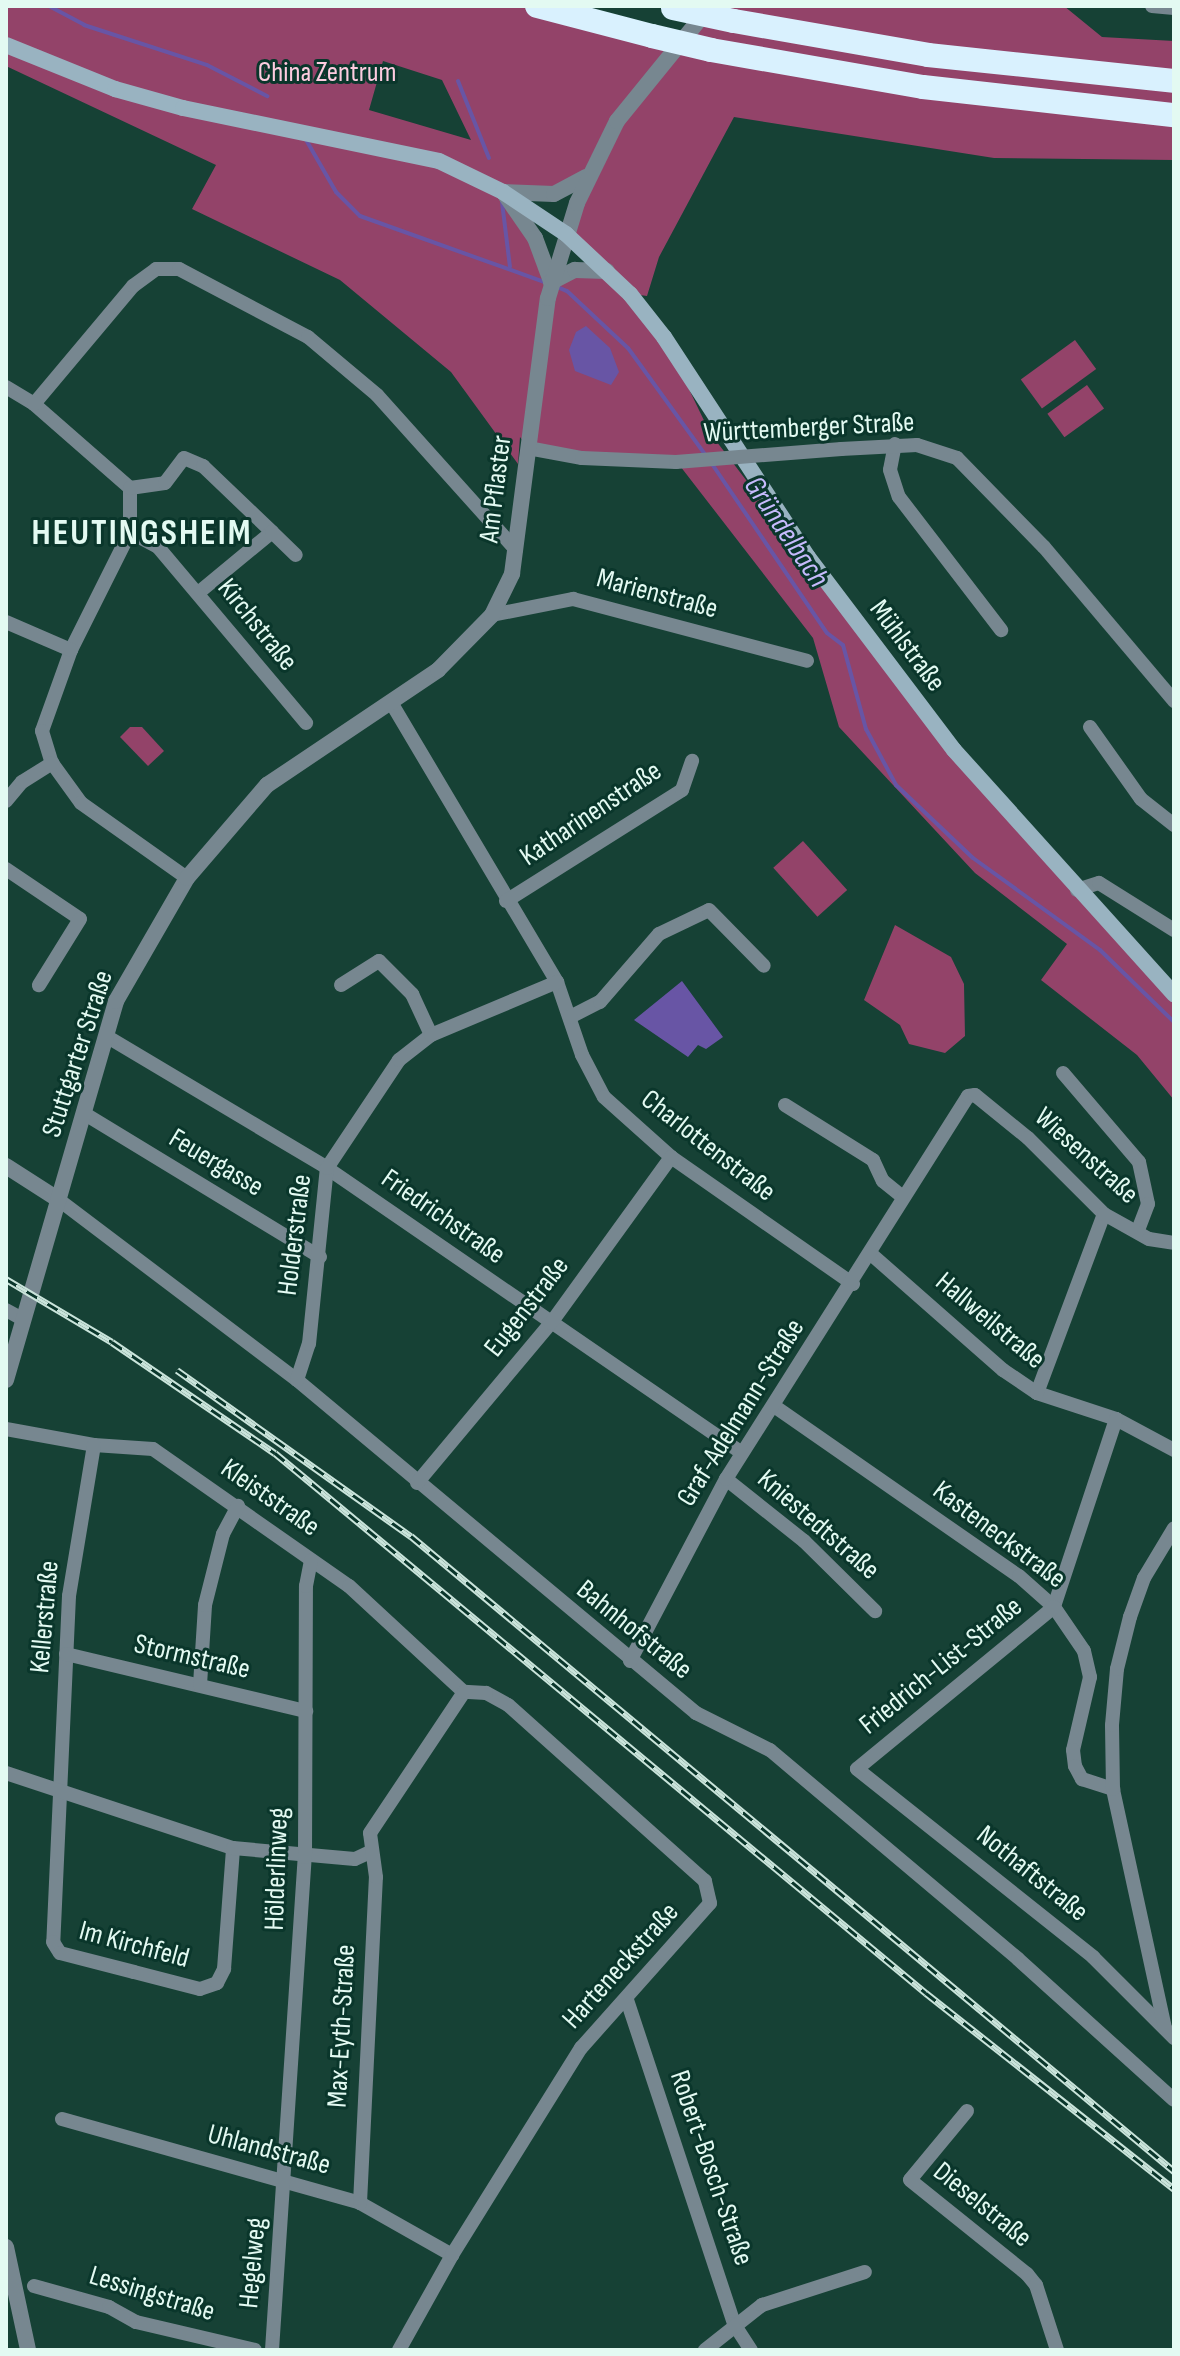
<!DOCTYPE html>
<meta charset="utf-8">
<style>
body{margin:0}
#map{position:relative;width:1180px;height:2356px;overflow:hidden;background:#164135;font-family:"Sofia Sans Condensed",sans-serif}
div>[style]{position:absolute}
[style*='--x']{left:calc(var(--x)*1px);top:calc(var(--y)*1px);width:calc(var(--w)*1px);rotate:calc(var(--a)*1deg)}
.green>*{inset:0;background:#934369;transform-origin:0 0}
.water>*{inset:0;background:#6855a5}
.stream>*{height:4px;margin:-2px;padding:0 2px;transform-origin:2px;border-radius:2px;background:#6855a5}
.minor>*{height:14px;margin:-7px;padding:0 7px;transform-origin:7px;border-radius:7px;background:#778790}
.tertiary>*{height:16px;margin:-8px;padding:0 8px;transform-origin:8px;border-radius:8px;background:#778790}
.secondary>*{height:16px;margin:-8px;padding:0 8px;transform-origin:8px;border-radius:8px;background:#99b3c1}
.motorway>*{height:24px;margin:-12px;padding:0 12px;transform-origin:12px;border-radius:12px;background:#d9f1fe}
.rail>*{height:7px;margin-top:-3.5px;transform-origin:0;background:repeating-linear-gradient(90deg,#0a362b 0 12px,#cae4db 0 24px);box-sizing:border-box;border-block:2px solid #cae4db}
.minor-bridge>*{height:14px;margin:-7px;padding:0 7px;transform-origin:7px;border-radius:7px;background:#778790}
.motorway-bridge>*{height:24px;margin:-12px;padding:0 12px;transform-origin:12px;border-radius:12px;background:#d9f1fe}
span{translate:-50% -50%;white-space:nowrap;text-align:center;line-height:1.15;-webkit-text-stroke:6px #0a362b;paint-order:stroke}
.park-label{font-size:28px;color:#fecce0}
.street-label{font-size:28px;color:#e3faf2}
.water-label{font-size:30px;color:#c6bafc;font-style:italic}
.district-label{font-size:36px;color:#e3faf2;font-weight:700;letter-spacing:2px}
.frame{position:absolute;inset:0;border:8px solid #e3faf2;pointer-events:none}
</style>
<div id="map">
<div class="green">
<i style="clip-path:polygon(evenodd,6px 6px,537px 6px,677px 42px,710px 6px,1064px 6px,1102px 37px,1174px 41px,1174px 160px,994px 158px,734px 117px,659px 257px,647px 296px,632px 294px,664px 337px,710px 433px,902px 684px,1174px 994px,1174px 1100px,1137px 1055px,1041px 980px,1067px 944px,975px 873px,839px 727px,813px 638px,677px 462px,528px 448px,520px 437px,518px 464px,451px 372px,340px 280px,192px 209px,216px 165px,6px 66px,6px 6px,383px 61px,442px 80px,471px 140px,369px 110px,383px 61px,6px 6px,586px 178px,566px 234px,605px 271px,551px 282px,504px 192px,554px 194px,586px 178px)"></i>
<i style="left:1075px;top:340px;width:36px;height:67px;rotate:54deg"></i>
<i style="left:1087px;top:385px;width:29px;height:49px;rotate:54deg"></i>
<i style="clip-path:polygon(130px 727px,142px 727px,164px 751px,148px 766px,120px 737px)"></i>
<i style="left:803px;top:841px;width:66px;height:40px;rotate:48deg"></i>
<i style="clip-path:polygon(895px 925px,951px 957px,964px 984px,965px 1036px,945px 1053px,909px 1044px,900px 1025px,864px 1000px)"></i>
</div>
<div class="water">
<i style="clip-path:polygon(586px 326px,610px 348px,619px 372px,611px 385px,575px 371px,569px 350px,576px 332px)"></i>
<i style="clip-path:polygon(682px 981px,723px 1037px,706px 1049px,698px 1045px,688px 1057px,634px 1020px)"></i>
</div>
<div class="stream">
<i style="--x:49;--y:6;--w:40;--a:28"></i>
<i style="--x:84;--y:25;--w:129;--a:18"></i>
<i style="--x:207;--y:65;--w:68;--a:27.3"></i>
<i style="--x:458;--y:81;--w:83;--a:68.1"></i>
<i style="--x:305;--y:138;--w:62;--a:60.1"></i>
<i style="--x:336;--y:192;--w:34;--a:45"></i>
<i style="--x:360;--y:216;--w:199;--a:19.7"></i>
<i style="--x:502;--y:202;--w:65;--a:83"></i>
<i style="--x:555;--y:286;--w:13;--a:23"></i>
<i style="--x:567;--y:291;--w:83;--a:43.1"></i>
<i style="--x:628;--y:348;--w:135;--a:54.1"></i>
<i style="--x:712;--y:464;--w:204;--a:55.8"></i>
<i style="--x:827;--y:633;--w:20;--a:37"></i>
<i style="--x:843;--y:645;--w:87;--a:74.7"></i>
<i style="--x:866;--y:729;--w:64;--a:61.8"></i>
<i style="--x:896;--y:785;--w:106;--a:43.5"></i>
<i style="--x:973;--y:858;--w:157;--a:35.9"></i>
<i style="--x:1100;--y:950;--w:103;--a:44.2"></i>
</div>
<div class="minor">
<i style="--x:1152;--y:6;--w:22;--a:5"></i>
<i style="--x:6;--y:387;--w:33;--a:31"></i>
<i style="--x:34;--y:404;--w:128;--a:41.2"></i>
<i style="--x:34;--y:404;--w:154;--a:-50"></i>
<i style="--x:133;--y:286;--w:29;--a:-36"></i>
<i style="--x:156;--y:269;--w:23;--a:0"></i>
<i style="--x:179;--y:269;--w:146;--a:27.8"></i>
<i style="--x:308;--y:337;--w:90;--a:40"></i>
<i style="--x:377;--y:395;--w:208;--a:48.1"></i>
<i style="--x:895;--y:444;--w:26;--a:101"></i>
<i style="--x:890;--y:470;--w:28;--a:72"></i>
<i style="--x:899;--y:497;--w:168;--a:52.5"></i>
<i style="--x:528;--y:448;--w:55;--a:10.5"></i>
<i style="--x:582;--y:458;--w:94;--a:2.4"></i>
<i style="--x:841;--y:449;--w:76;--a:-3"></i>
<i style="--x:917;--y:445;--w:42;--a:18"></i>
<i style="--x:957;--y:458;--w:124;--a:45.7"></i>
<i style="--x:1044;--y:547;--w:202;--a:49.8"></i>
<i style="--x:130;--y:488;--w:44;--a:90"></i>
<i style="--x:130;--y:532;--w:132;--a:116.6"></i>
<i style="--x:71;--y:650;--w:86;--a:109.7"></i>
<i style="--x:42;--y:731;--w:34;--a:73"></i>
<i style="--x:52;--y:763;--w:49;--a:54.1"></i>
<i style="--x:81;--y:803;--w:130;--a:35.3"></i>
<i style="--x:130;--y:488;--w:35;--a:-8"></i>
<i style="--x:165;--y:483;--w:31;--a:-53"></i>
<i style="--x:184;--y:458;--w:21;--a:23"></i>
<i style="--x:203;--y:466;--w:95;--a:43.7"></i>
<i style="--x:272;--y:532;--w:96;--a:140.5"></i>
<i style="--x:130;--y:532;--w:32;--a:28"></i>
<i style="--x:158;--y:547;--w:230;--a:49.9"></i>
<i style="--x:272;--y:532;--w:33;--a:44"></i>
<i style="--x:492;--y:615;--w:83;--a:-11.2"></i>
<i style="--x:573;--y:599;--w:242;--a:14.8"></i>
<i style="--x:6;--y:622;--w:71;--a:23.3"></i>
<i style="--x:392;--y:704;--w:323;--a:59.3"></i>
<i style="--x:557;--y:982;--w:77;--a:71.1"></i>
<i style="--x:582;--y:1055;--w:47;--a:62.4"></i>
<i style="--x:604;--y:1097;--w:90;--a:41.8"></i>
<i style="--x:671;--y:1157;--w:222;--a:34.9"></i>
<i style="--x:1090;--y:727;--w:88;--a:54.7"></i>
<i style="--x:1141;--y:799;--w:42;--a:38.2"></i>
<i style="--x:6;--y:801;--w:25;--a:-50"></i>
<i style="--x:22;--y:782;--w:36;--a:-32"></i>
<i style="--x:6;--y:869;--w:89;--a:34"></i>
<i style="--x:80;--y:919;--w:78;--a:121.8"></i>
<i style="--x:1077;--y:890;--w:23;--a:-18"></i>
<i style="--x:1099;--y:883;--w:89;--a:32.1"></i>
<i style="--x:506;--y:901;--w:208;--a:-32.2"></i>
<i style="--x:682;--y:790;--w:31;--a:-71"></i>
<i style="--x:341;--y:985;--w:45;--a:-32.3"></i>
<i style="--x:379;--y:961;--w:47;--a:45"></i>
<i style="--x:412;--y:994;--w:45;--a:65.1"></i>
<i style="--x:570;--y:1017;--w:34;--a:-27"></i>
<i style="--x:600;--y:1002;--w:90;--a:-49.1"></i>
<i style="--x:659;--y:934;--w:55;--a:-25.6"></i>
<i style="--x:709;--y:910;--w:78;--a:45.5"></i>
<i style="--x:106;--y:1036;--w:257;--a:30.8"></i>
<i style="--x:327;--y:1168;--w:503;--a:34.48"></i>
<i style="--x:1063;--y:1073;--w:117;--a:49.5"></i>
<i style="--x:1139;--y:1162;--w:43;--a:77.9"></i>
<i style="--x:1148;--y:1204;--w:28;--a:111"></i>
<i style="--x:785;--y:1105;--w:104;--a:32"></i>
<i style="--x:873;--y:1160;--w:23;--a:65"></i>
<i style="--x:883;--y:1181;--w:26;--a:39"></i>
<i style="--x:85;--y:1114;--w:275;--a:31.3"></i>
<i style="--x:59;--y:1200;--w:298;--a:37.1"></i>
<i style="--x:297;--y:1380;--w:520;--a:39.85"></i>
<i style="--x:696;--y:1713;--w:83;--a:26.6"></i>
<i style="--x:770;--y:1750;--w:324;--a:40.1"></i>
<i style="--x:1018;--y:1959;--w:210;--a:42.1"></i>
<i style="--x:871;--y:1254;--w:176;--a:41.3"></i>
<i style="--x:1003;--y:1370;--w:41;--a:34.1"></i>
<i style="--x:1037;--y:1393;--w:83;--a:18.2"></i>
<i style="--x:1116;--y:1419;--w:66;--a:28.1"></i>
<i style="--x:6;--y:1310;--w:18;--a:29"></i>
<i style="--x:297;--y:1380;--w:38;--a:-72"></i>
<i style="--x:309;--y:1344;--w:177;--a:-84.2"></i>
<i style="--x:327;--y:1168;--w:130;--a:-56.3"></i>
<i style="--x:399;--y:1060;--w:41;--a:-38"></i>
<i style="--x:431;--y:1035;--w:137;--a:-22.8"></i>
<i style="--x:1037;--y:1393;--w:191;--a:-69.5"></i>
<i style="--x:774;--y:1406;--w:298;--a:34.8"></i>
<i style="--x:1019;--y:1576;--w:47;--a:41.5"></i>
<i style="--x:1054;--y:1607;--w:53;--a:55.7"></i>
<i style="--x:1084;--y:1651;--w:27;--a:77"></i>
<i style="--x:1090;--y:1677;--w:75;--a:103.1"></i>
<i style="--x:1073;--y:1750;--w:16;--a:83"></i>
<i style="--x:1075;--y:1766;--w:15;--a:62"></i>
<i style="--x:1082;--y:1779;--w:33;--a:18"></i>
<i style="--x:1116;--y:1419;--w:198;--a:108.3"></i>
<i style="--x:1054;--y:1607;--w:255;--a:140.6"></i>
<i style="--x:857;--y:1769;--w:302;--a:38.5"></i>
<i style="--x:1093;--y:1957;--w:115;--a:45"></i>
<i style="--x:6;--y:1429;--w:89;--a:10.3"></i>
<i style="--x:94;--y:1445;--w:59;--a:3.9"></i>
<i style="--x:153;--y:1449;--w:239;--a:35"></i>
<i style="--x:349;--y:1586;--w:156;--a:42.7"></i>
<i style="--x:94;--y:1445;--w:153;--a:99.4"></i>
<i style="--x:69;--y:1596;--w:346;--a:92.6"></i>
<i style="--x:53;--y:1942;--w:13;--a:58"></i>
<i style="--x:60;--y:1953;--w:76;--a:14.4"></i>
<i style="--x:134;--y:1972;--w:68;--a:14.4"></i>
<i style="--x:200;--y:1989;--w:18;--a:-19"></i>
<i style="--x:217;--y:1983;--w:16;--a:-63"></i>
<i style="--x:224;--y:1969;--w:121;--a:-85.7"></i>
<i style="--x:726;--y:1479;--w:100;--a:38.5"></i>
<i style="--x:804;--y:1541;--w:100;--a:44.6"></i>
<i style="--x:417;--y:1483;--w:209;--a:-50.1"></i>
<i style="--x:551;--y:1323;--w:205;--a:-54.1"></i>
<i style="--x:66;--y:1654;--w:247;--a:13.4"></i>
<i style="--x:630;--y:1661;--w:206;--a:-62.2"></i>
<i style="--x:726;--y:1479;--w:453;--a:-57.7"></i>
<i style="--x:968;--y:1096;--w:7;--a:-8"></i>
<i style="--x:975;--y:1095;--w:68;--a:39.1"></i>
<i style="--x:1028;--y:1138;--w:107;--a:45"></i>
<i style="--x:1104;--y:1214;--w:51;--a:29.1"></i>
<i style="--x:1149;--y:1239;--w:25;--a:9"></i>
<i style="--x:200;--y:1685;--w:80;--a:-86.4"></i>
<i style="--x:205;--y:1605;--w:73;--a:-75.8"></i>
<i style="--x:223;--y:1534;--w:32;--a:-62"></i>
<i style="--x:6;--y:1773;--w:239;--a:18.3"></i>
<i style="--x:233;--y:1848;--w:122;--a:5.2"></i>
<i style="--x:355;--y:1859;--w:17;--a:-25"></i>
<i style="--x:627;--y:2000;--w:341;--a:71.7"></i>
<i style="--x:734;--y:2324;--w:31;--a:57"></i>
<i style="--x:1165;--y:2028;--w:245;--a:-102.3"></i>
<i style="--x:1113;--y:1789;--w:64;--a:-90.9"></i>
<i style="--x:1112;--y:1725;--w:56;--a:-84.9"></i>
<i style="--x:1117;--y:1669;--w:54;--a:-76"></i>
<i style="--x:1130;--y:1617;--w:41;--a:-70.3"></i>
<i style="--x:1144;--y:1578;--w:58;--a:-59"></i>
<i style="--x:967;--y:2111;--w:89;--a:129.6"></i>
<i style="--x:910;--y:2180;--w:150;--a:38.8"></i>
<i style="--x:1027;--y:2274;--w:14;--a:51"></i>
<i style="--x:1036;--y:2285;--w:68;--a:72.1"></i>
<i style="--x:62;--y:2119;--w:310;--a:15.7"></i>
<i style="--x:360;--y:2203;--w:106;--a:29.5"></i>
<i style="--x:360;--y:2203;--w:326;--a:-87.2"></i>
<i style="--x:376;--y:1877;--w:44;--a:-97.8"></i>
<i style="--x:370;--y:1833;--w:169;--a:-56.3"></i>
<i style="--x:34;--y:2286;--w:78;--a:15.6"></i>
<i style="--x:109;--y:2307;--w:31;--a:29"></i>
<i style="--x:136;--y:2322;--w:122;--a:13.2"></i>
<i style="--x:272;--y:2350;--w:494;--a:-86.2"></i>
<i style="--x:305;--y:1857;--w:271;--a:-89.8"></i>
<i style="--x:306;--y:1586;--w:26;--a:-79"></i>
<i style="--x:399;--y:2350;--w:109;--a:-60.8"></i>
<i style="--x:452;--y:2255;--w:244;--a:-58.1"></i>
<i style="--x:581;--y:2048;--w:194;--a:-48.3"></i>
<i style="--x:710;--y:1903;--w:23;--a:-103"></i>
<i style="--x:705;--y:1881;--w:264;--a:-138.2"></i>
<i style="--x:508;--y:1705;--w:25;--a:-151"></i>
<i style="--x:486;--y:1693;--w:22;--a:-177"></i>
<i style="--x:705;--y:2350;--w:73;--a:-38.3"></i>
<i style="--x:762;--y:2305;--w:108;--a:-17.8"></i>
</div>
<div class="tertiary">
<i style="--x:503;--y:192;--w:51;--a:2.2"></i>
<i style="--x:554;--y:194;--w:36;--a:-28"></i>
<i style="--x:506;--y:196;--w:51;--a:55.4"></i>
<i style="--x:535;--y:238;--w:46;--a:69.6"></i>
<i style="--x:551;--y:282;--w:27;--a:-27"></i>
<i style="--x:575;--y:270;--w:32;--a:2"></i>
<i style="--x:6;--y:1166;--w:63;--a:32.7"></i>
<i style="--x:6;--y:1380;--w:395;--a:-73.8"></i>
<i style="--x:116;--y:1001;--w:142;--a:-60"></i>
<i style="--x:187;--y:878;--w:123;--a:-49.3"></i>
<i style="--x:267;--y:785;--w:206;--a:-33.9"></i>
<i style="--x:438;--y:670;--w:77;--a:-45.5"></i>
<i style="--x:492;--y:615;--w:46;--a:-64"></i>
<i style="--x:512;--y:574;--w:278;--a:-82.6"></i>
<i style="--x:548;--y:298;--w:99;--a:-73"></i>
<i style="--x:577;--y:203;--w:91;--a:-64"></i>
<i style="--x:617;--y:121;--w:144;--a:-50.9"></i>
<i style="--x:6;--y:2247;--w:105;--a:77.9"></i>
</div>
<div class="secondary">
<i style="--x:6;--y:45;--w:118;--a:22"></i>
<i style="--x:115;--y:89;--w:71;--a:15.6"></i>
<i style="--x:183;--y:108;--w:261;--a:11.7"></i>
<i style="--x:439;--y:161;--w:71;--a:25.8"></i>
<i style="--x:503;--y:192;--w:76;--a:33.7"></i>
<i style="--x:566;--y:234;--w:88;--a:43.2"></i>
<i style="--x:630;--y:294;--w:55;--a:51.7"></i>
<i style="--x:664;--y:337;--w:263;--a:56.8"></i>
<i style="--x:808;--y:557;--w:242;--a:52.9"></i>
<i style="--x:954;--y:750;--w:329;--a:48"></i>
</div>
<div class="motorway">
<i style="--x:537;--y:6;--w:119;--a:14.6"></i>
<i style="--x:734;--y:21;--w:197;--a:9.9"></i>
<i style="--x:928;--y:55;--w:247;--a:6"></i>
<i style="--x:711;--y:50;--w:215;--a:9.9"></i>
<i style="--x:923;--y:87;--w:253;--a:6.4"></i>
</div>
<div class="rail">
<i style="--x:6;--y:1279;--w:123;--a:30.7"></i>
<i style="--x:112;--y:1342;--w:197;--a:34.3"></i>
<i style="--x:275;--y:1453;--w:846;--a:39.68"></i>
<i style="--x:926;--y:1993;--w:316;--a:38.3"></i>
<i style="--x:177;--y:1370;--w:287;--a:35.4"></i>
<i style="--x:411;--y:1536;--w:993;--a:39.77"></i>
</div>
<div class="minor-bridge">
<i style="--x:676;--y:462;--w:166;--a:-4.5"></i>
</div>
<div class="motorway-bridge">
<i style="--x:673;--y:8;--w:62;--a:12"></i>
<i style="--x:652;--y:36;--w:61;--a:13.3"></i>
</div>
<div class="park-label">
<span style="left:327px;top:73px">China Zentrum</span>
</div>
<div class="street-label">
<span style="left:809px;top:428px;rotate:-3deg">Württemberger Straße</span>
<span style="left:496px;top:489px;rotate:-83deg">Am Pflaster</span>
<span style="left:657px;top:594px;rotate:15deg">Marienstraße</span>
<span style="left:257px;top:625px;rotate:51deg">Kirchstraße</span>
<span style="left:907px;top:646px;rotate:53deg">Mühlstraße</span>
<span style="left:591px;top:814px;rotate:-34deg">Katharinenstraße</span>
<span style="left:78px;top:1054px;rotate:-72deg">Stuttgarter Straße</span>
<span style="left:708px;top:1146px;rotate:38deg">Charlottenstraße</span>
<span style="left:1086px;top:1156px;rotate:42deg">Wiesenstraße</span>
<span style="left:216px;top:1163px;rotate:31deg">Feuergasse</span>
<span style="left:443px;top:1217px;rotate:35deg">Friedrichstraße</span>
<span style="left:295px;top:1235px;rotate:-83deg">Holderstraße</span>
<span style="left:527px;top:1307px;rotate:-52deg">Eugenstraße</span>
<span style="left:990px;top:1321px;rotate:40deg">Hallweilstraße</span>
<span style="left:741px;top:1413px;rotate:-58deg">Graf-Adelmann-Straße</span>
<span style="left:270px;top:1498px;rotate:35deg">Kleiststraße</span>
<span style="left:818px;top:1525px;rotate:41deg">Kniestedtstraße</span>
<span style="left:999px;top:1535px;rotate:37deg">Kasteneckstraße</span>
<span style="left:45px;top:1617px;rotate:-85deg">Kellerstraße</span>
<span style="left:634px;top:1630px;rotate:39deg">Bahnhofstraße</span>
<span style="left:192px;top:1657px;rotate:13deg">Stormstraße</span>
<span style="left:941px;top:1666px;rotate:-39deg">Friedrich-List-Straße</span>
<span style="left:277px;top:1869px;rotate:-88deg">Hölderlinweg</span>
<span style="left:1032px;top:1874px;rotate:39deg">Nothaftstraße</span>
<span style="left:134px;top:1945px;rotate:15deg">Im Kirchfeld</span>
<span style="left:621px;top:1966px;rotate:-48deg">Harteneckstraße</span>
<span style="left:342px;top:2026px;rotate:-87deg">Max-Eyth-Straße</span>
<span style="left:269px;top:2150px;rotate:15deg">Uhlandstraße</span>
<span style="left:711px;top:2168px;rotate:71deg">Robert-Bosch-Straße</span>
<span style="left:982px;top:2205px;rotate:39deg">Dieselstraße</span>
<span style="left:253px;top:2263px;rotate:-85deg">Hegelweg</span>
<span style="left:152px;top:2294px;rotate:17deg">Lessingstraße</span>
</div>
<div class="water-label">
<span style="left:786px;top:532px;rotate:56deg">Gründelbach</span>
</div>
<div class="district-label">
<span style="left:142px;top:534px">HEUTINGSHEIM</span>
</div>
<div class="frame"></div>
</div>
